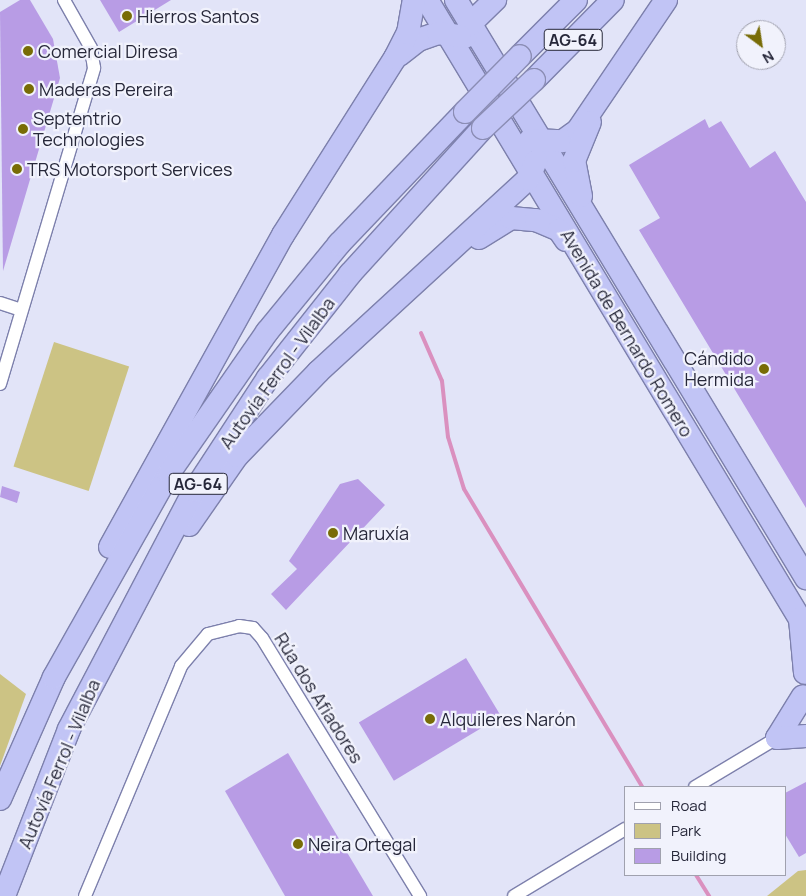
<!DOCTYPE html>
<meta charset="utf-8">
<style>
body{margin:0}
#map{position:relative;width:806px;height:896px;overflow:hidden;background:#e2e4f8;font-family:Manrope,sans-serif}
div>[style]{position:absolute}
.green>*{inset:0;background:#ccc384;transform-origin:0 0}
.stream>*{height:4px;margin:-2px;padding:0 2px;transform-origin:2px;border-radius:2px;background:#da90bf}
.building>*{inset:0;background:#b89ce5;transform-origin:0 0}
.roads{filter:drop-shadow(1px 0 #7d80ac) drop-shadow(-1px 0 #7d80ac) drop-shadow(0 1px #7d80ac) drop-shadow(0 -1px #7d80ac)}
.street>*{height:12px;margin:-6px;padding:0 6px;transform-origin:6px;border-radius:6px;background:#fff}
.highway>*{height:22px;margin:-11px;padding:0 11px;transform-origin:11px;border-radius:11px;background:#c1c4f5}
.bridges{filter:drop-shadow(1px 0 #8b8db4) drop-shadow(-1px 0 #8b8db4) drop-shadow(0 1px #8b8db4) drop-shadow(0 -1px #8b8db4)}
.highway-bridge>*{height:22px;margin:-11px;padding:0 11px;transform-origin:11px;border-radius:11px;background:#c1c4f5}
.dots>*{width:14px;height:14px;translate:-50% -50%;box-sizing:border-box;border:2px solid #f1f2fc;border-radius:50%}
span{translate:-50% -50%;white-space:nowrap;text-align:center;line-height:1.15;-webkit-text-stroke:4.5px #f1f2fc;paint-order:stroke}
.shield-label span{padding:1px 4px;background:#f1f2fc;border:1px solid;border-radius:4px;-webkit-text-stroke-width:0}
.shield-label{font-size:16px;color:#27283a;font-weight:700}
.poi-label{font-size:18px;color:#27283a}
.left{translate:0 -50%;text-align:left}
.right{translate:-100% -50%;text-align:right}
.street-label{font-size:18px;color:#27283a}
.legend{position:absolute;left:624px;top:786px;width:162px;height:90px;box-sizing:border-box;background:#f1f2fc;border:1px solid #a0a1ae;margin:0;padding:6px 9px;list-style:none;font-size:15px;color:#27283a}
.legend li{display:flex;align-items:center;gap:10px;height:25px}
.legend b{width:25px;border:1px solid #a0a1ae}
.north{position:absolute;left:736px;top:20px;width:50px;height:50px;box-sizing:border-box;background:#f1f2fc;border:1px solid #a0a1ae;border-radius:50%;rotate:149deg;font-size:14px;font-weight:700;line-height:20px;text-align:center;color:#27283a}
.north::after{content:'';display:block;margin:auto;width:18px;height:22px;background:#786c07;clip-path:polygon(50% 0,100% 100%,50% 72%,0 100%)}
</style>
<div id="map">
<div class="green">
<i style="left:54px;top:342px;width:79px;height:131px;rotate:18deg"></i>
<i style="clip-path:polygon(0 674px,26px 694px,0 766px)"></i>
<i style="clip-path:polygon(806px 870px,806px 896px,767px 896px,798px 871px)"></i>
</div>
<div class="stream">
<i style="left:421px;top:333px;width:52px;rotate:66.4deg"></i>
<i style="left:442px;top:381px;width:56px;rotate:83.9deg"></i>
<i style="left:448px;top:437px;width:54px;rotate:72.9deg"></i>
<i style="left:464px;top:489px;width:347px;rotate:59.1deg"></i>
<i style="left:696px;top:875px;width:25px;rotate:58deg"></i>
</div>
<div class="building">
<i style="clip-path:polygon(20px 0,30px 0,53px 39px,60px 78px,3px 271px,0 12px)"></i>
<i style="clip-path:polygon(100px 0,171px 0,119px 32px)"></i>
<i style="clip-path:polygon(705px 119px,709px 128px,721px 121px,750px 168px,775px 151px,806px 202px,806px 508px,639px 230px,660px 218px,629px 165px)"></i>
<i style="clip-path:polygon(358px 479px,385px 505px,286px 610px,271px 594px,297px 569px,289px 561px,340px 484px)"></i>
<i style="clip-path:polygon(2px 486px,20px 492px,17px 503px,0 497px)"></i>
<i style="left:466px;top:658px;width:68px;height:125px;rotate:59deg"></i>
<i style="clip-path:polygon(288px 753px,373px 896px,285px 896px,225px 791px)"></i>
<i style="clip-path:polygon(806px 782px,806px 853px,799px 857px,785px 834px,785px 793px)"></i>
</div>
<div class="roads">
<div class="street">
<i style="left:0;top:303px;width:20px;rotate:18deg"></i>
<i style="left:0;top:384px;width:330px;rotate:-73.4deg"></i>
<i style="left:94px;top:68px;width:20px;rotate:-99deg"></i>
<i style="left:91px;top:48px;width:55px;rotate:-119.4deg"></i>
<i style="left:695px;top:787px;width:96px;rotate:-30.9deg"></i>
<i style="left:85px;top:896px;width:249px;rotate:-67.3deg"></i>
<i style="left:181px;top:666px;width:42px;rotate:-49.8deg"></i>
<i style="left:208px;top:634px;width:32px;rotate:-14deg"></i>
<i style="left:239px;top:626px;width:14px;rotate:8deg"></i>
<i style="left:253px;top:628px;width:13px;rotate:48deg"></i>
<i style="left:262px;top:638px;width:303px;rotate:58.5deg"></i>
<i style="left:514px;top:896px;width:130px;rotate:-31.1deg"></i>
</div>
<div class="highway">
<i style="left:427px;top:0;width:723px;rotate:58.93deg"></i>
<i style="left:800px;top:619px;width:54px;rotate:84.7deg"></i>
<i style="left:456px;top:0;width:676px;rotate:58.8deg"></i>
<i style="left:465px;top:37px;width:14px;rotate:-69deg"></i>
<i style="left:470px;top:24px;width:35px;rotate:-44deg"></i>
<i style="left:399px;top:55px;width:24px;rotate:-38deg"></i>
<i style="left:418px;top:40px;width:21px;rotate:-19deg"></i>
<i style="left:438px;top:33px;width:22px;rotate:8deg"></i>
<i style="left:520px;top:56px;width:79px;rotate:-45deg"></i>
<i style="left:534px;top:80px;width:112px;rotate:-45.4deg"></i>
<i style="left:530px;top:140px;width:33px;rotate:2deg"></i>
<i style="left:563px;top:141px;width:19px;rotate:-36deg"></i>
<i style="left:578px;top:130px;width:157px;rotate:-55.9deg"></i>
<i style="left:581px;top:196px;width:36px;rotate:-101deg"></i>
<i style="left:574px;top:161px;width:42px;rotate:-67.7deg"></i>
<i style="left:479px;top:238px;width:38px;rotate:-32deg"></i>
<i style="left:511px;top:218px;width:25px;rotate:5deg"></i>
<i style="left:536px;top:220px;width:25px;rotate:23deg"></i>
<i style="left:559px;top:230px;width:12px;rotate:55deg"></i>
<i style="left:189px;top:525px;width:84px;rotate:-55.2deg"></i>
<i style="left:237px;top:456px;width:117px;rotate:-46deg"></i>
<i style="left:318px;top:372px;width:285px;rotate:-42.6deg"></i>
<i style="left:528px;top:179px;width:20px;rotate:-66deg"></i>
<i style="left:110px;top:547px;width:357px;rotate:-61deg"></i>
<i style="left:283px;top:235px;width:209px;rotate:-57.7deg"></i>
<i style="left:395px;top:58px;width:28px;rotate:-63deg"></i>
<i style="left:408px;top:33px;width:34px;rotate:-80deg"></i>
<i style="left:777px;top:738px;width:49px;rotate:-58.2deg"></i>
<i style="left:777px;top:738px;width:29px;rotate:-4deg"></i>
<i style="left:0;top:799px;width:133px;rotate:-66.1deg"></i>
<i style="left:54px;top:677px;width:234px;rotate:-60.6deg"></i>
<i style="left:169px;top:473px;width:172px;rotate:-55.2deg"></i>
<i style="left:267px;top:332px;width:114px;rotate:-50.7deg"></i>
<i style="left:339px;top:244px;width:182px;rotate:-46.3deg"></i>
<i style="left:4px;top:896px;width:179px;rotate:-68.7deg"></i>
<i style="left:69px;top:729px;width:269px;rotate:-62.3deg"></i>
<i style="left:194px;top:491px;width:135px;rotate:-56.8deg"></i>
<i style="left:268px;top:378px;width:132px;rotate:-51.7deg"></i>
<i style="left:350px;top:274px;width:197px;rotate:-47.7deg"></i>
</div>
</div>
<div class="bridges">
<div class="highway-bridge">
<i style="left:465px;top:112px;width:78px;rotate:-45.5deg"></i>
<i style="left:483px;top:128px;width:70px;rotate:-43.3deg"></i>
</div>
</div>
<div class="dots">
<i style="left:127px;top:16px;background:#786c07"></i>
<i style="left:28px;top:51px;background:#786c07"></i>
<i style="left:29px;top:89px;background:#786c07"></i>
<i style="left:23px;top:129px;background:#786c07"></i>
<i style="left:17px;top:169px;background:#786c07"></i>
<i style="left:764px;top:369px;background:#786c07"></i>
<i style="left:333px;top:533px;background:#786c07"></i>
<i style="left:430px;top:719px;background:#786c07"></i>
<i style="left:298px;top:844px;background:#786c07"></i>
</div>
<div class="shield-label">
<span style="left:573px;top:40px">AG-64</span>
<span style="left:198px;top:484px">AG-64</span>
</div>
<div class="poi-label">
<span class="left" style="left:137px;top:16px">Hierros Santos</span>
<span class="left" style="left:38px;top:51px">Comercial Diresa</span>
<span class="left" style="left:39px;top:89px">Maderas Pereira</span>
<span class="left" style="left:33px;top:129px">Septentrio<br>Technologies</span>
<span class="left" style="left:27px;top:169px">TRS Motorsport Services</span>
<span class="right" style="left:754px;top:369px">Cándido<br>Hermida</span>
<span class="left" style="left:343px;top:533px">Maruxía</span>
<span class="left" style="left:440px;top:719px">Alquileres Narón</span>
<span class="left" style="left:308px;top:844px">Neira Ortegal</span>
</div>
<div class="street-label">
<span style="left:627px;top:333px;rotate:59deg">Avenida de Bernardo Romero</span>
<span style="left:277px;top:373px;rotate:-54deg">Autovía Ferrol - Vilalba</span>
<span style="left:319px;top:698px;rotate:58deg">Rúa dos Afiadores</span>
<span style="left:59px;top:764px;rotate:-67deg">Autovía Ferrol - Vilalba</span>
</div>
<ul class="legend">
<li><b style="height:6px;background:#fff"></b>Road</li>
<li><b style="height:14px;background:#ccc384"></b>Park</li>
<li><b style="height:14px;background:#b89ce5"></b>Building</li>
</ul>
<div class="north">N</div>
</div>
